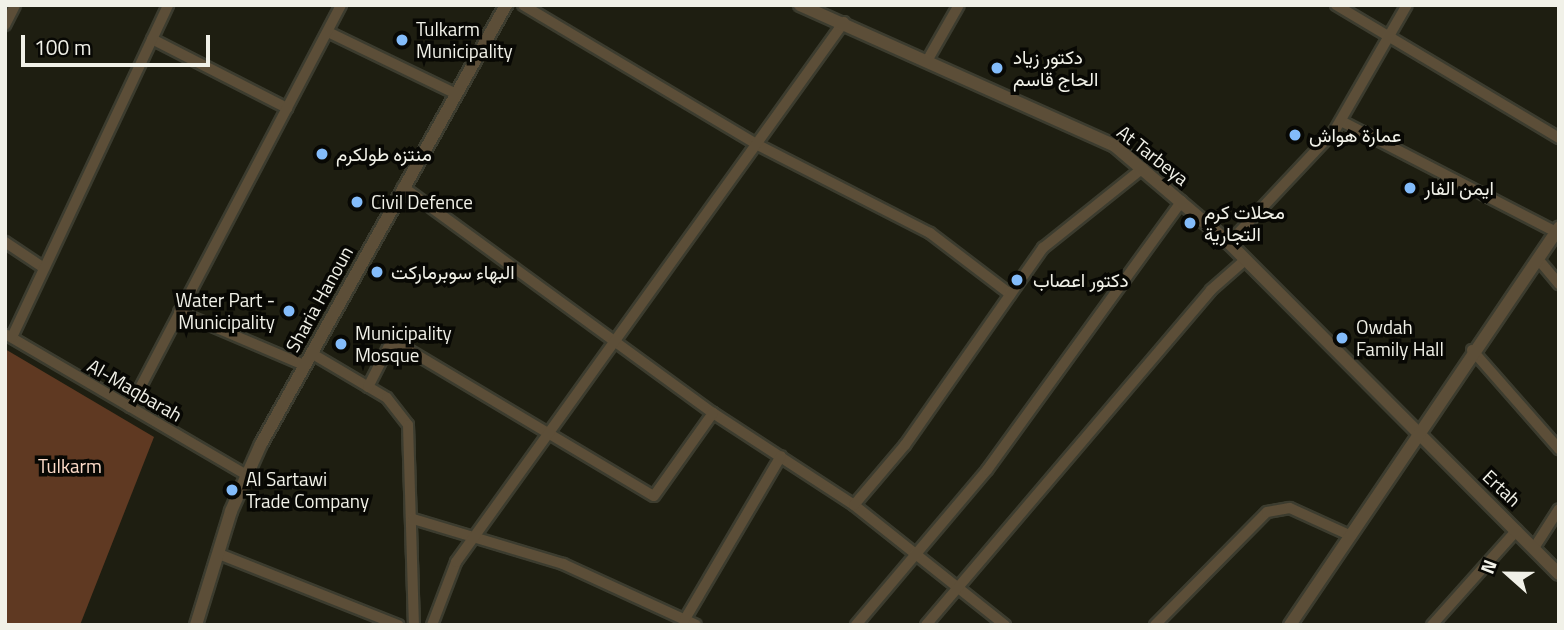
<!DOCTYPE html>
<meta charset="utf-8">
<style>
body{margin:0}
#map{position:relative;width:1564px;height:630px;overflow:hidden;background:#1e1e11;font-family:"Titillium Web",Vazirmatn,sans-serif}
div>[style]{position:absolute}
.green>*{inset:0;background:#5f3922}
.roads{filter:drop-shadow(2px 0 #3c3c2f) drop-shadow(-2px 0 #3c3c2f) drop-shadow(0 2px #3c3c2f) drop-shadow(0 -2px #3c3c2f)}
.minor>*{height:10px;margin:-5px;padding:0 5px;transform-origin:5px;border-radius:5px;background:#5c4e38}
.tertiary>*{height:12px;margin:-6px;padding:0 6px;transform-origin:6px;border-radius:6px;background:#5c4e38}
.dots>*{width:19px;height:19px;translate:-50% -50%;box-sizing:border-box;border:4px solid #080804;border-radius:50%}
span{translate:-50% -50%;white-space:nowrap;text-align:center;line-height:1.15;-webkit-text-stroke:7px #080804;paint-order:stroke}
.poi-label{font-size:19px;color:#f1f1e8}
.left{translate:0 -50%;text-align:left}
.right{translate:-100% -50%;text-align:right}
.street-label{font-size:19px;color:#f1f1e8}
.park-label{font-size:19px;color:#fedcc9}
.frame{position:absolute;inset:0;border:7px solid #f1f1e8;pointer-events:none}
.north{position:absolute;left:1473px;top:539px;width:70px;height:70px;-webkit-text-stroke:5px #080804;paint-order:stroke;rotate:291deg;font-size:19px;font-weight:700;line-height:28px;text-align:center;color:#f1f1e8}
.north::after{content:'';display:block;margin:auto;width:24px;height:32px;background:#f1f1e8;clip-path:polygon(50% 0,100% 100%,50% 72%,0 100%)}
.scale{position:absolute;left:21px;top:35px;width:189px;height:32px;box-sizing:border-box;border:4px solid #f1f1e8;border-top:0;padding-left:9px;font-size:21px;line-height:24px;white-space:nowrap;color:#f1f1e8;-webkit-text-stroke:5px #080804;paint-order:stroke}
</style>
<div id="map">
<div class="green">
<i style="clip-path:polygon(5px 349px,154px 437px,80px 625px,5px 625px)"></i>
</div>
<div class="roads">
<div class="minor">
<i style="left:523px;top:5px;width:271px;rotate:30.8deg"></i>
<i style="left:756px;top:144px;width:195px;rotate:27.1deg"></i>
<i style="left:930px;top:233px;width:101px;rotate:37.3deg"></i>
<i style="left:1336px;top:5px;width:260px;rotate:30.8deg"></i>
<i style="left:5px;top:25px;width:22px;rotate:-63deg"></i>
<i style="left:328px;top:32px;width:142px;rotate:25.8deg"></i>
<i style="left:152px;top:39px;width:152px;rotate:27.1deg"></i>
<i style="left:927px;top:61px;width:64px;rotate:-60.3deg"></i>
<i style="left:1341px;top:121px;width:242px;rotate:27.3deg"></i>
<i style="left:403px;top:187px;width:384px;rotate:36.1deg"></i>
<i style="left:713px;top:413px;width:168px;rotate:33.1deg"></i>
<i style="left:854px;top:505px;width:193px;rotate:38.5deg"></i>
<i style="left:5px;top:242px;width:47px;rotate:33.7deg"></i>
<i style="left:1229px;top:243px;width:155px;rotate:-46.8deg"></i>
<i style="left:1335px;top:130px;width:144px;rotate:-60.1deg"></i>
<i style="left:1538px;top:259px;width:33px;rotate:50deg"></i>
<i style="left:179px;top:312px;width:136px;rotate:23deg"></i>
<i style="left:7px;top:335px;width:278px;rotate:30.3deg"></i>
<i style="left:12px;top:337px;width:367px;rotate:-64.8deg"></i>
<i style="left:1472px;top:350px;width:132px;rotate:48.7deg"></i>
<i style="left:311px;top:353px;width:88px;rotate:30.6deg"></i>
<i style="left:387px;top:398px;width:34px;rotate:52deg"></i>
<i style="left:408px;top:425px;width:200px;rotate:88.3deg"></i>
<i style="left:368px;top:387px;width:44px;rotate:-62.9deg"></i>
<i style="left:388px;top:348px;width:19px;rotate:3deg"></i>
<i style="left:407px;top:349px;width:287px;rotate:30.8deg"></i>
<i style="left:654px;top:496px;width:102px;rotate:-54.6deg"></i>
<i style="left:130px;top:407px;width:454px;rotate:-62.3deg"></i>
<i style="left:854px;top:505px;width:79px;rotate:-49.6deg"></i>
<i style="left:905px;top:445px;width:241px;rotate:-55deg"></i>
<i style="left:1043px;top:248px;width:128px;rotate:-38.7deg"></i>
<i style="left:413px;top:519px;width:157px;rotate:16.7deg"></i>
<i style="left:563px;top:564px;width:146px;rotate:24.6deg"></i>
<i style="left:1534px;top:548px;width:46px;rotate:-57.3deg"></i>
<i style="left:219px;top:554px;width:193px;rotate:21.6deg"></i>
<i style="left:685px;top:619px;width:189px;rotate:-59.5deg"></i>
<i style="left:432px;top:625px;width:67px;rotate:-69.1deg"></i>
<i style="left:456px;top:562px;width:665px;rotate:-54.3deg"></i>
<i style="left:856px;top:625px;width:203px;rotate:-49.8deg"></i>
<i style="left:987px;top:470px;width:332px;rotate:-54.1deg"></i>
<i style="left:926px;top:625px;width:440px;rotate:-49.6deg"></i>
<i style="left:1211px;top:290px;width:45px;rotate:-41.4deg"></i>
<i style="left:1155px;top:625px;width:159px;rotate:-45.3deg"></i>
<i style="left:1267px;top:512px;width:23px;rotate:-10deg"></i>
<i style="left:1290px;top:508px;width:63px;rotate:24.5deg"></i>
<i style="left:1432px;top:625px;width:127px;rotate:-48.2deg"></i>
</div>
<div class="tertiary">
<i style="left:800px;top:5px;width:345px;rotate:24.1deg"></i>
<i style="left:1115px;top:146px;width:150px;rotate:40.4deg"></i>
<i style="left:1229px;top:243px;width:467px;rotate:45.1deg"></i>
<i style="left:196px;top:625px;width:119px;rotate:-72.9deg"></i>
<i style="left:231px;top:511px;width:73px;rotate:-65.9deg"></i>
<i style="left:261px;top:444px;width:503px;rotate:-60.83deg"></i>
<i style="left:1290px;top:625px;width:480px;rotate:-55.9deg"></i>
</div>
</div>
<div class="dots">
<i style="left:402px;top:40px;background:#83bcfb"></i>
<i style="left:997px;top:68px;background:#83bcfb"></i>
<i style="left:1295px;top:135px;background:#83bcfb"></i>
<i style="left:322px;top:154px;background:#83bcfb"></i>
<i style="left:1410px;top:188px;background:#83bcfb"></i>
<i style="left:357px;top:202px;background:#83bcfb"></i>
<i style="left:1190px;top:223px;background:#83bcfb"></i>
<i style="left:377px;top:272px;background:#83bcfb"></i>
<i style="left:1017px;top:280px;background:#83bcfb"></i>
<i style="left:289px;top:311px;background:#83bcfb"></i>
<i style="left:1342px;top:338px;background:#83bcfb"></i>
<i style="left:341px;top:344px;background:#83bcfb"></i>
<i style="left:232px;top:490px;background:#83bcfb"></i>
</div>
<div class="poi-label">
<span class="left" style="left:416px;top:40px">Tulkarm<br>Municipality</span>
<span class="left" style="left:1013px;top:68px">دكتور زياد<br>الحاج قاسم</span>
<span class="left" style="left:1309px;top:135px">عمارة هواش</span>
<span class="left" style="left:336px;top:154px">منتزه طولكرم</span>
<span class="left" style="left:1424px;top:188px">ايمن الفار</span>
<span class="left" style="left:371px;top:202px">Civil Defence</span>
<span class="left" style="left:1204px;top:223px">محلات كرم<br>التجارية</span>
<span class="left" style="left:391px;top:272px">البهاء سوبرماركت</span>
<span class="left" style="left:1033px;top:280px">دكتور اعصاب</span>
<span class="right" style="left:275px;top:311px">Water Part -<br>Municipality</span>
<span class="left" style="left:1356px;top:338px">Owdah<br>Family Hall</span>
<span class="left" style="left:355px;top:344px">Municipality<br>Mosque</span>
<span class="left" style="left:246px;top:490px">Al Sartawi<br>Trade Company</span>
</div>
<div class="street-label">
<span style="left:1153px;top:155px;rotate:38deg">At Tarbeya</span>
<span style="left:319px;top:299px;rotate:-61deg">Sharia Hanoun</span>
<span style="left:135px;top:390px;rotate:30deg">Al-Maqbarah</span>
<span style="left:1502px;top:488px;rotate:43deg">Ertah</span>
</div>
<div class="park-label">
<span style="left:70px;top:466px">Tulkarm</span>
</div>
<div class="frame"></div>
<div class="north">N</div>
<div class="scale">100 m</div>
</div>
